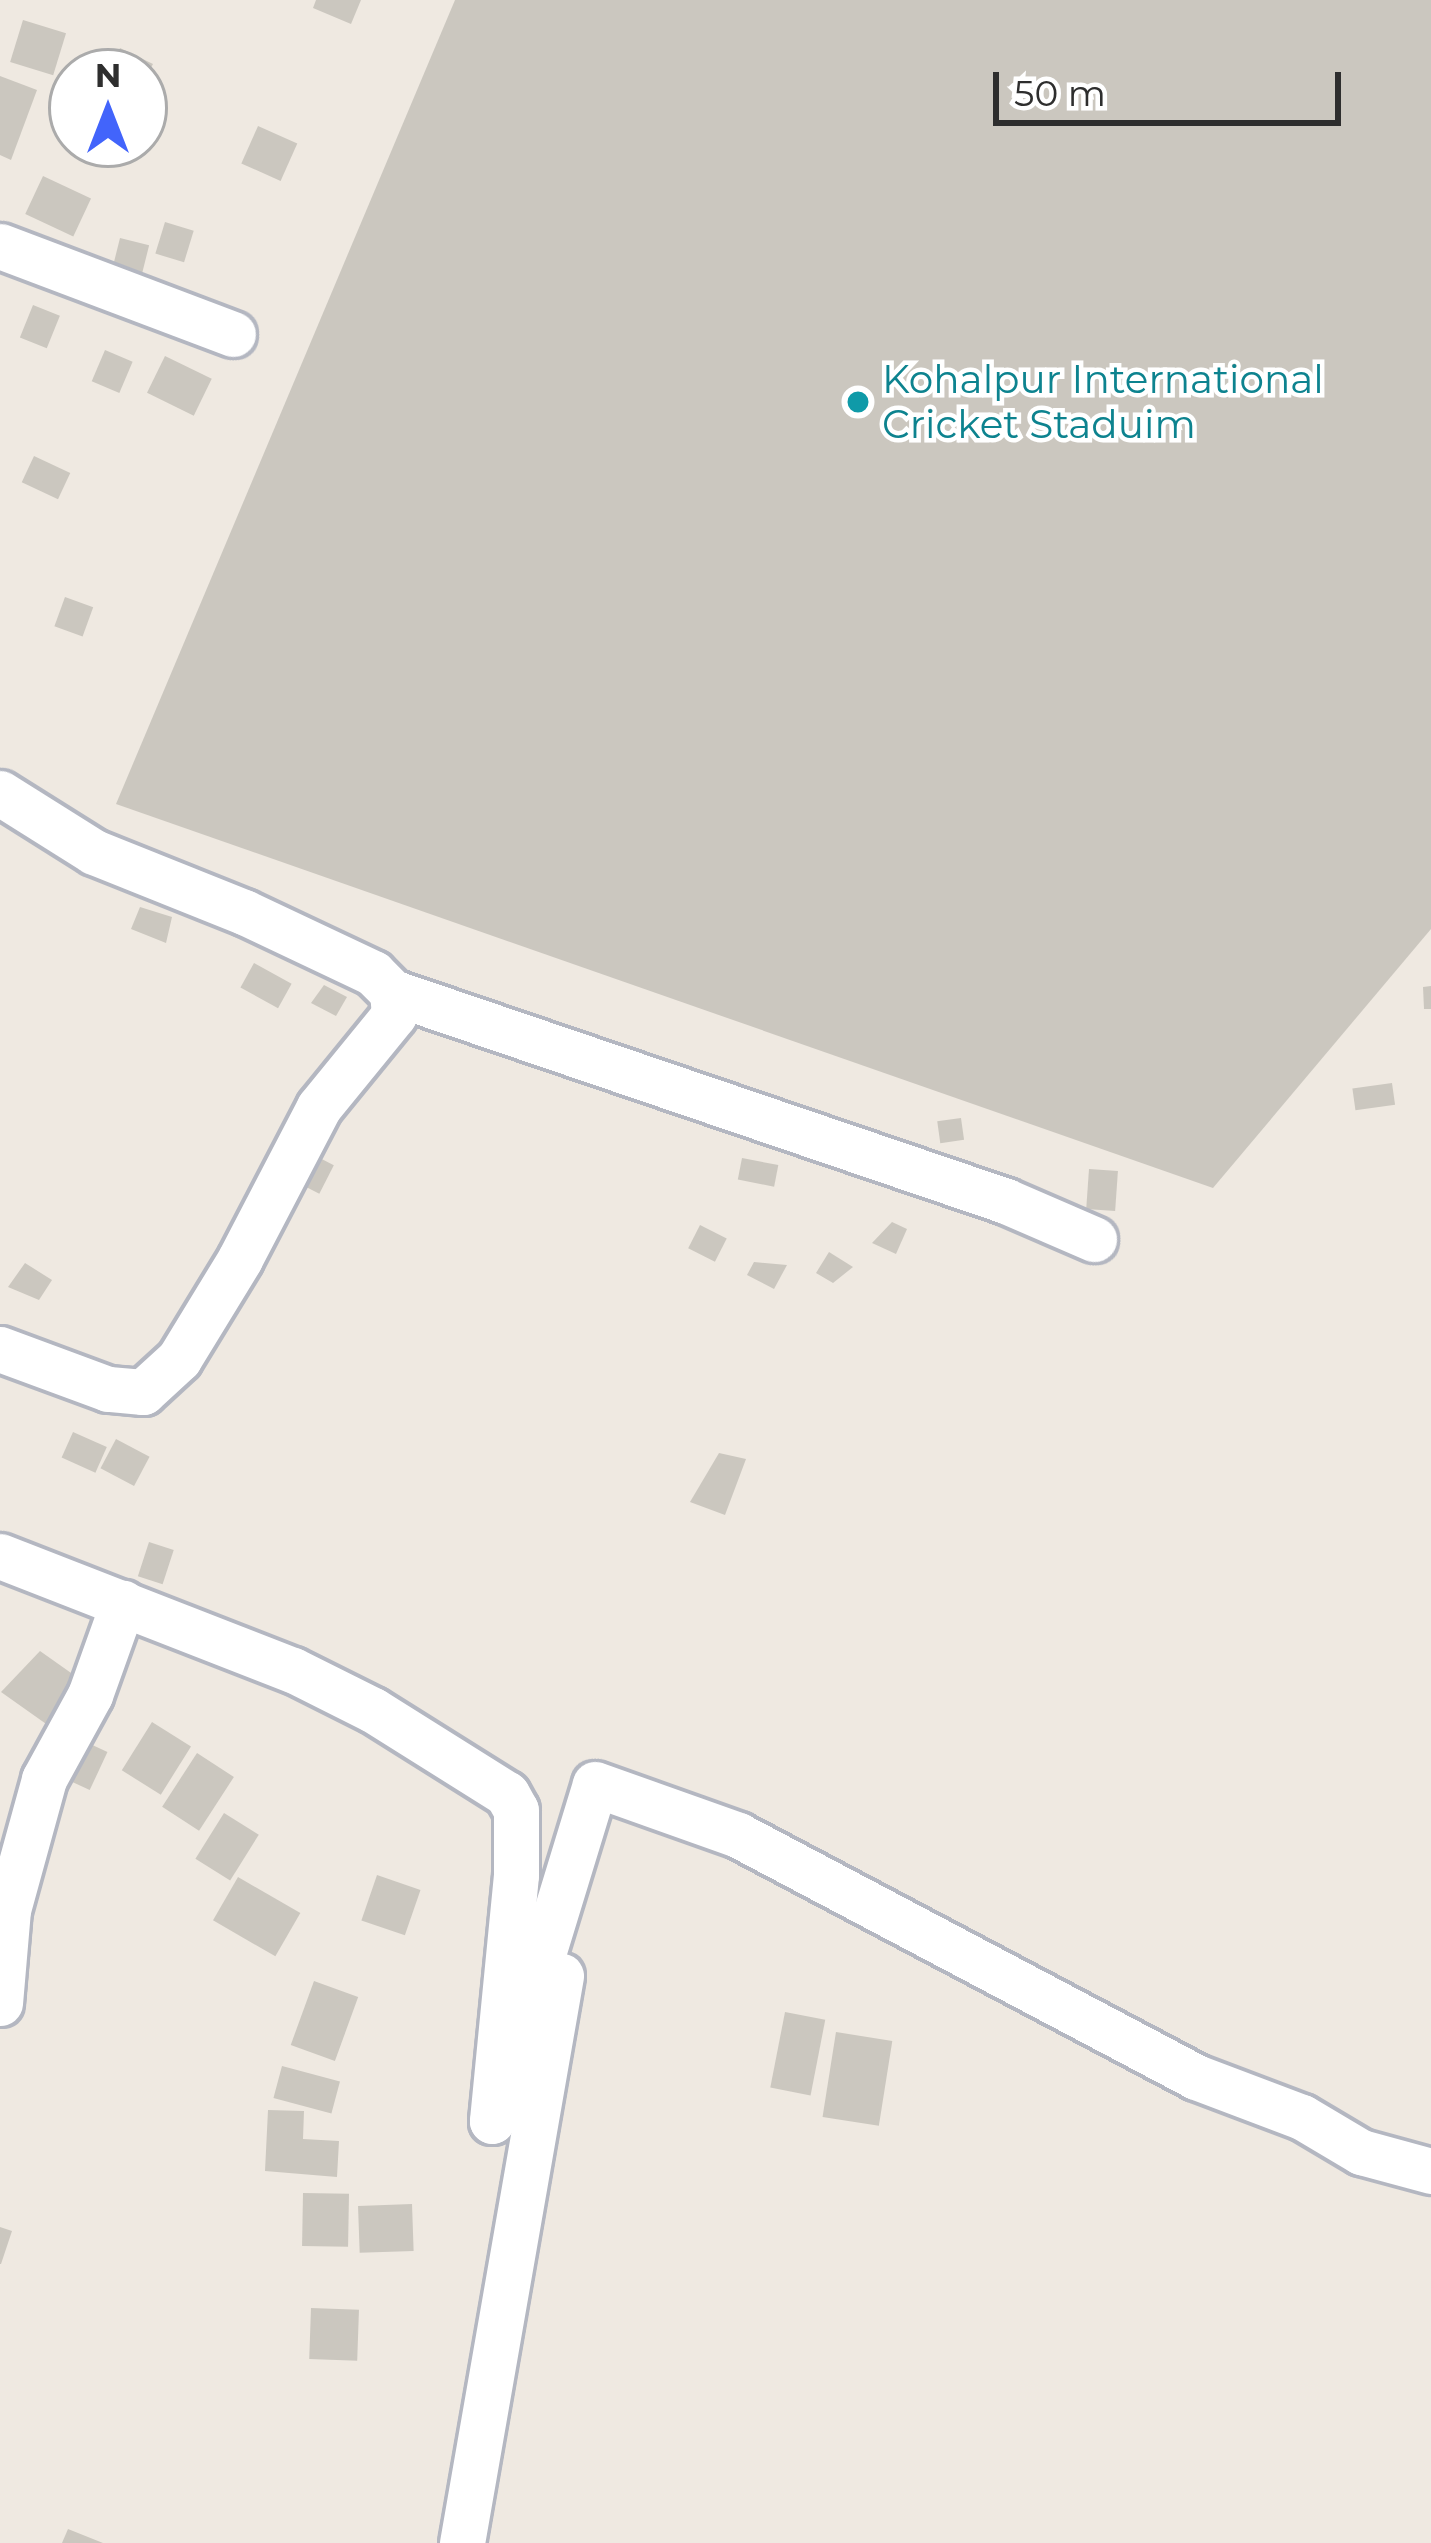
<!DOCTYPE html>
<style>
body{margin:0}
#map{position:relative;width:1431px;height:2543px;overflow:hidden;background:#efe9e1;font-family:Montserrat,sans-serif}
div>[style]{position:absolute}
.building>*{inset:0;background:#cbc7bf;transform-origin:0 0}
.roads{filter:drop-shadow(3px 0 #b4b7c1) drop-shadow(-3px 0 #b4b7c1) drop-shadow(0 3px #b4b7c1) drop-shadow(0 -3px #b4b7c1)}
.street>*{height:45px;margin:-22.5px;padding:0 22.5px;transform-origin:22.5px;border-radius:22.5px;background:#fff}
.dots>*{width:33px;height:33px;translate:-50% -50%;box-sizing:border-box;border:6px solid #fff;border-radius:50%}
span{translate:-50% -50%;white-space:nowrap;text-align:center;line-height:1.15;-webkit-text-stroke:9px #fff;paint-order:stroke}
.culture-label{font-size:39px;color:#0d838f}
.left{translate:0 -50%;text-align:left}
.north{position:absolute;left:48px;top:48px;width:120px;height:120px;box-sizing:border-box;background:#fff;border:3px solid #ababab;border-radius:50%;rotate:0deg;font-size:33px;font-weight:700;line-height:48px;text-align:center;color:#2e2e2e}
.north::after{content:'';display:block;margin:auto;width:42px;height:54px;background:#4264fb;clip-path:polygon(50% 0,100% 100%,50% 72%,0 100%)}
.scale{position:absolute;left:993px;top:72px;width:348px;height:54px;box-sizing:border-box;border:6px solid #2e2e2e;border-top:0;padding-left:15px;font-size:36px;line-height:42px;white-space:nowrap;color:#2e2e2e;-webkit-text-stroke:9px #fff;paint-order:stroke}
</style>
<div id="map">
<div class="building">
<i style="clip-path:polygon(316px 0,361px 0,351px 24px,313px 8px)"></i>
<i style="clip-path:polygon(455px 0,1431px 0,1431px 929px,1213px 1188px,116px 804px)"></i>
<i style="left:23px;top:20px;width:45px;height:44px;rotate:17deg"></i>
<i style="clip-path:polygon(120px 48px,153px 64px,144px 81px,144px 72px,109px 72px)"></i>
<i style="clip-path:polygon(0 76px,37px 90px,11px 160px,0 155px)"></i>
<i style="left:258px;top:126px;width:43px;height:41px;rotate:24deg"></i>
<i style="left:43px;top:176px;width:53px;height:42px;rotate:25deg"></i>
<i style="left:165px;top:222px;width:30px;height:33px;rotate:17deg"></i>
<i style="left:120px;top:238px;width:30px;height:35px;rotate:14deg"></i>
<i style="left:33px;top:305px;width:29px;height:35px;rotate:22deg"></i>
<i style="left:105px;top:350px;width:30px;height:34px;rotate:23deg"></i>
<i style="left:165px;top:356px;width:52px;height:41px;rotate:26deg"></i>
<i style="left:34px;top:456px;width:40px;height:29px;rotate:25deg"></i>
<i style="left:65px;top:597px;width:30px;height:31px;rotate:20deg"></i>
<i style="clip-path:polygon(140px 907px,172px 917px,166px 943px,131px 929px)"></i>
<i style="left:254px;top:963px;width:43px;height:28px;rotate:29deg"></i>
<i style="clip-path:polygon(324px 985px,347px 997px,336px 1016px,311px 1003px)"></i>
<i style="clip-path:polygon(1431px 986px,1431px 1009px,1424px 1009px,1423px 987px)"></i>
<i style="left:1392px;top:1083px;width:22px;height:40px;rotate:82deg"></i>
<i style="left:961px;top:1118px;width:22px;height:24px;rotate:82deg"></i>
<i style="left:308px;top:1152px;width:29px;height:32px;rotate:27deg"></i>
<i style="left:742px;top:1158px;width:37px;height:22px;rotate:11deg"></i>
<i style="left:1089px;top:1169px;width:29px;height:40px;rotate:4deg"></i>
<i style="clip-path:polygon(892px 1222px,907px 1229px,896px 1254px,872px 1243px)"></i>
<i style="left:700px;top:1225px;width:30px;height:26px;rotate:27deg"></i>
<i style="clip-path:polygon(829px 1252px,853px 1267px,833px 1283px,816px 1273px)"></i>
<i style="clip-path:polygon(754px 1262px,787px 1265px,774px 1289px,747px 1275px)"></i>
<i style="clip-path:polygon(25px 1263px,52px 1280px,39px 1300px,8px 1287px)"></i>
<i style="left:73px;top:1432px;width:37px;height:28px;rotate:24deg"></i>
<i style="left:116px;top:1439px;width:38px;height:33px;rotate:28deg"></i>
<i style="clip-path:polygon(719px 1453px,746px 1459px,725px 1515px,690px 1502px)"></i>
<i style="left:149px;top:1542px;width:26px;height:36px;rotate:18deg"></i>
<i style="clip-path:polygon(40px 1651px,81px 1680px,49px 1726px,1px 1692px)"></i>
<i style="left:152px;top:1722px;width:46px;height:57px;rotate:32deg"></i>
<i style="left:73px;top:1736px;width:38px;height:42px;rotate:25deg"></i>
<i style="left:197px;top:1753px;width:44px;height:64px;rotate:33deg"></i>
<i style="left:224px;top:1813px;width:41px;height:54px;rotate:32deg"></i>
<i style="left:377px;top:1875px;width:46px;height:48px;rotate:19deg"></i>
<i style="left:238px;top:1877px;width:72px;height:50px;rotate:30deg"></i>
<i style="left:314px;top:1981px;width:47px;height:68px;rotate:20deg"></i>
<i style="left:785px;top:2012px;width:41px;height:77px;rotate:11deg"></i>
<i style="left:836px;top:2032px;width:57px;height:86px;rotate:9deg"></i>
<i style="left:282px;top:2066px;width:60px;height:33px;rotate:15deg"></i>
<i style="clip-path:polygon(268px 2110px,304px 2111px,303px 2139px,339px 2141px,337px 2177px,265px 2171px)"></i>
<i style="left:303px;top:2193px;width:46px;height:53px;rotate:1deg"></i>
<i style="left:412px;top:2204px;width:47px;height:54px;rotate:88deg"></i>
<i style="clip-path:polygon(0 2227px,12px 2231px,1px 2264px,0 2264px)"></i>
<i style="left:311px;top:2308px;width:48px;height:51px;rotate:2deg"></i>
<i style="clip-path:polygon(68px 2529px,103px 2543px,62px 2543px)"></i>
</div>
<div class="roads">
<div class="street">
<i style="left:0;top:246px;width:249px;rotate:20.7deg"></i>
<i style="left:0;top:793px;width:111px;rotate:32.1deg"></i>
<i style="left:94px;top:852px;width:162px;rotate:21.8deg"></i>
<i style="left:244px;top:912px;width:143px;rotate:25.3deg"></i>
<i style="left:373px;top:973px;width:27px;rotate:45deg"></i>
<i style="left:392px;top:992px;width:23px;rotate:85deg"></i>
<i style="left:394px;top:1015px;width:119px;rotate:129.2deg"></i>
<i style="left:319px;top:1107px;width:171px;rotate:117.5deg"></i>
<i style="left:240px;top:1259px;width:117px;rotate:121.4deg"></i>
<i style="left:179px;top:1359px;width:49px;rotate:137.5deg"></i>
<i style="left:143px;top:1392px;width:35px;rotate:-175deg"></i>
<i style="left:108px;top:1389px;width:115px;rotate:-159.7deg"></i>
<i style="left:392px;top:992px;width:649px;rotate:18.8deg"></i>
<i style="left:1006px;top:1201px;width:96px;rotate:23.4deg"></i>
<i style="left:0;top:1556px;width:314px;rotate:21.3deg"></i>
<i style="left:293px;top:1670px;width:89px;rotate:26.6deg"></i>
<i style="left:373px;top:1710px;width:158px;rotate:32.1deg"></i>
<i style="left:507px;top:1794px;width:18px;rotate:61deg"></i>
<i style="left:516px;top:1810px;width:65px;rotate:90deg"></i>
<i style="left:516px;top:1875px;width:247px;rotate:95.6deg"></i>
<i style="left:492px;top:2121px;width:352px;rotate:-73deg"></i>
<i style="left:595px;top:1784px;width:152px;rotate:19.6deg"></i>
<i style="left:738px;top:1835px;width:518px;rotate:27.85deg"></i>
<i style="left:1196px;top:2077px;width:113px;rotate:20.7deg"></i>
<i style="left:1302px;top:2117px;width:69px;rotate:30.7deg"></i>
<i style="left:1361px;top:2152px;width:73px;rotate:15.2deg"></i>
<i style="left:0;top:2003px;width:93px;rotate:-85.1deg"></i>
<i style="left:8px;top:1910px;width:136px;rotate:-74.6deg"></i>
<i style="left:44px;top:1779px;width:96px;rotate:-61.3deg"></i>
<i style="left:90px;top:1695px;width:98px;rotate:-70.3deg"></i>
<i style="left:462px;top:2543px;width:576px;rotate:-80.1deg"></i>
</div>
</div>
<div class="dots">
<i style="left:858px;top:402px;background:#0f9aa8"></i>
</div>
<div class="culture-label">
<span class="left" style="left:882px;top:402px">Kohalpur International<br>Cricket Staduim</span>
</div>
<div class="north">N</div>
<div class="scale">50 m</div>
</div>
